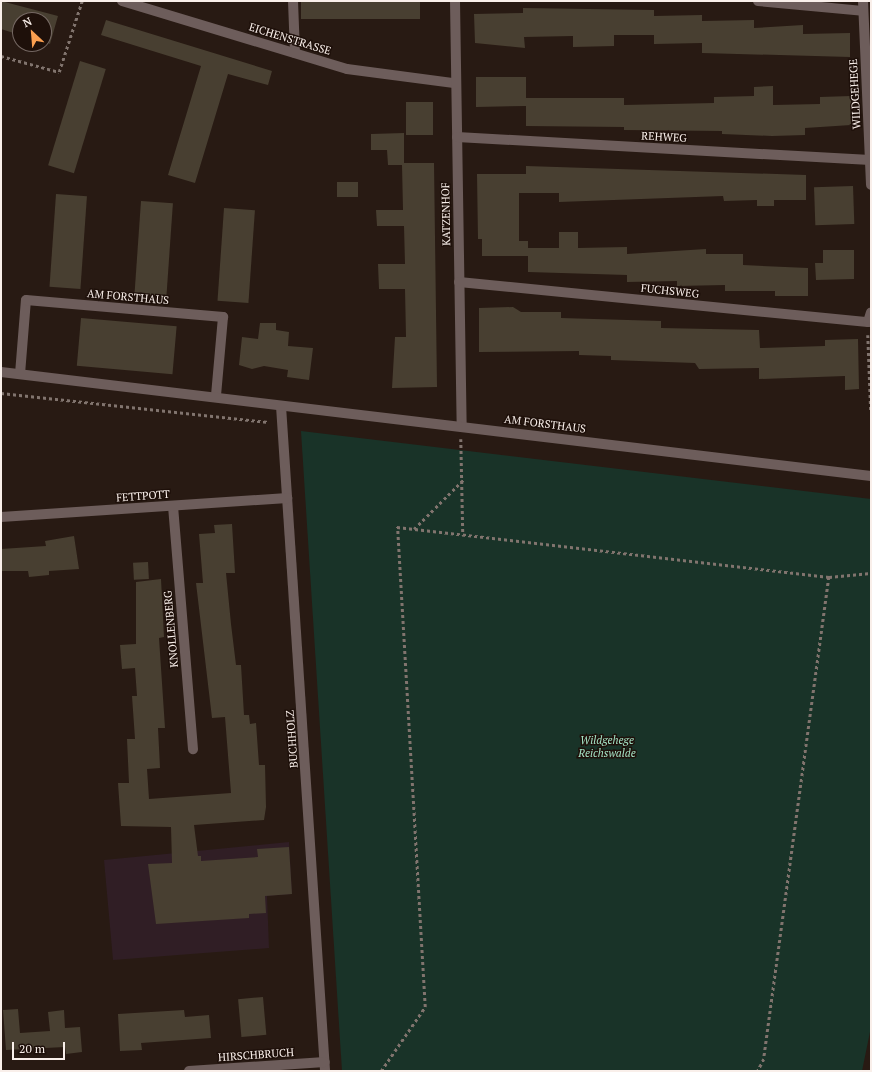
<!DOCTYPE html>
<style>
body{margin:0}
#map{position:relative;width:872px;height:1072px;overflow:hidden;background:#281a13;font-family:"PT Serif",serif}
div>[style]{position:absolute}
.education>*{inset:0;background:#301e25}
.green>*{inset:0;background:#193328}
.building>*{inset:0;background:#483f31;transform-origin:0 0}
.path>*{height:2.5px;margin-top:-1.25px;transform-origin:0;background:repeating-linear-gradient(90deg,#81746e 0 3px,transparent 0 6px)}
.service>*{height:10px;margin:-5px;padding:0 5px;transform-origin:5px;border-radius:5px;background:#6d5d5b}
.minor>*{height:10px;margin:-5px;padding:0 5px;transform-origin:5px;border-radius:5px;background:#6d5d5b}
.tertiary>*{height:10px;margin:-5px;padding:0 5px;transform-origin:5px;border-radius:5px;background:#6d5d5b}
span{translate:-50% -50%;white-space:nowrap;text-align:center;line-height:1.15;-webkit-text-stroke:3px #1e100a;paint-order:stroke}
.street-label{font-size:11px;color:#f9efea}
.park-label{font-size:11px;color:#a4e4c6;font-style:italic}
.frame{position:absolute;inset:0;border:2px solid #f9efea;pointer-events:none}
.north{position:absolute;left:12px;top:12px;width:40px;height:40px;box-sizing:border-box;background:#1e100a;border:1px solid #766964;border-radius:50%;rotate:334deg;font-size:11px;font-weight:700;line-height:16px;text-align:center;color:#f9efea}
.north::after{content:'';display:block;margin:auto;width:14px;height:18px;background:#fa9f50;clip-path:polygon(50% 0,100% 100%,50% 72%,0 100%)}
.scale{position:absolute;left:12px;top:1042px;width:53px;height:18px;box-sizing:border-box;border:2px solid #f9efea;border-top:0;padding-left:5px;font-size:12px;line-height:14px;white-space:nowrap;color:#f9efea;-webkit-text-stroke:3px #1e100a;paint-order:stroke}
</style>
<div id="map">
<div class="education">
<i style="clip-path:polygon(289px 842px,292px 894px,267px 896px,269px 948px,113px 960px,104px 860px)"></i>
</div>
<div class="green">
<i style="clip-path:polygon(301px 431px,871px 499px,871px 1027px,862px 1071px,342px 1071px)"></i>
</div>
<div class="building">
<i style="clip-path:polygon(1px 1px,58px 16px,50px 44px,44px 42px,44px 20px,20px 20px,20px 35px,1px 29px)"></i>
<i style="left:301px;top:1px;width:119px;height:18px"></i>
<i style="clip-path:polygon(523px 8px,654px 10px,654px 16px,702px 15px,702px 21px,754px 20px,754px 28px,803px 25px,803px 34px,850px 33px,850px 57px,702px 53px,702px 43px,654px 44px,654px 35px,614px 35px,614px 46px,573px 47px,573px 36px,524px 37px,525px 48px,475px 43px,474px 14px,523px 13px)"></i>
<i style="clip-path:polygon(106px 20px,272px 71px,268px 85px,228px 74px,195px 183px,168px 175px,201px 66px,101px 35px)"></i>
<i style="left:80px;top:61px;width:27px;height:109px;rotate:17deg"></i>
<i style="clip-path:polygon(476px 77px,526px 77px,526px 98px,624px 98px,624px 105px,714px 103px,714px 97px,754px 96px,754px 87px,773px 86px,773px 105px,820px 104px,820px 97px,851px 96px,851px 125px,805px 128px,805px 135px,772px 136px,722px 134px,722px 131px,624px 130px,624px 127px,526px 126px,526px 106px,476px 107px)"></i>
<i style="left:406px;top:102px;width:27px;height:33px"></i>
<i style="clip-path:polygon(404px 133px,404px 163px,434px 163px,437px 387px,392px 388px,395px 337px,406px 337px,405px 289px,379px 289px,378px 264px,405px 264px,404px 226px,377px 226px,376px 210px,403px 210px,402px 165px,388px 165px,387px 150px,371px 150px,371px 134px)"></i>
<i style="clip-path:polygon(526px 166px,806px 175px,806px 200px,774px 200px,774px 206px,757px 206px,757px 200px,724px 201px,723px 196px,559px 202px,559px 193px,519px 193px,519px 241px,528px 241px,528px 248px,559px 248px,559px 232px,578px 232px,578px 248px,627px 247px,627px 254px,706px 249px,706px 254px,743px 254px,743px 265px,808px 268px,808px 296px,775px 296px,775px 291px,725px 291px,725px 285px,677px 286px,677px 281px,627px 282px,627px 275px,528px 272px,528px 256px,482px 256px,482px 239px,478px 239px,477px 174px,526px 174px)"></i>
<i style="left:358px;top:182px;width:15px;height:21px;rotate:90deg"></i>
<i style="left:853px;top:186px;width:38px;height:39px;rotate:88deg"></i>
<i style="left:56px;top:194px;width:31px;height:93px;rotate:4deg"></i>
<i style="left:141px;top:201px;width:32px;height:93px;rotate:4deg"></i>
<i style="left:224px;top:208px;width:31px;height:93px;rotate:4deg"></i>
<i style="clip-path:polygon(823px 250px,854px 250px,854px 279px,816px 280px,815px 263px,823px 263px)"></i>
<i style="clip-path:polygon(513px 307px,521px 312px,561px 312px,561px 318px,661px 321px,661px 328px,759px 330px,760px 348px,825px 346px,825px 340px,858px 339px,859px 389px,845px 390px,845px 376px,759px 379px,759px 368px,699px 369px,695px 363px,611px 360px,611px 356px,579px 355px,579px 351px,479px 352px,479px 308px)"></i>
<i style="left:81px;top:318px;width:96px;height:48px;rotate:5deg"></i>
<i style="clip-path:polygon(260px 323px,276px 323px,276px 330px,289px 332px,288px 346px,313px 348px,309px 380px,287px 377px,288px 370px,264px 366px,252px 369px,239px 365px,242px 337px,258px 339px)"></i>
<i style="clip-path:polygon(232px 524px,235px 573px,226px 573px,231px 624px,236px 665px,241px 665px,244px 715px,249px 715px,250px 724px,256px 723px,259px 765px,265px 765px,266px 807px,264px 820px,194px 825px,198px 856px,201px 856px,201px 861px,258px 857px,257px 849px,289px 847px,292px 894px,265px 896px,266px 913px,249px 914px,249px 918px,156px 924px,148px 864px,172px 863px,171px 827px,121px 826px,118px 783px,129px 783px,127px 739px,135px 739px,132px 696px,137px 696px,135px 668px,122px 669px,120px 645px,136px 644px,136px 582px,161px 579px,164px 637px,159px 638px,165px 728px,158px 728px,160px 768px,147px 769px,149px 799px,231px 793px,225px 717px,212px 718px,196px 583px,203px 583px,199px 534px,215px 533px,214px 525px)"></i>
<i style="clip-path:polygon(74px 536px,79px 569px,49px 571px,49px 575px,29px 577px,28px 571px,1px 571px,1px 549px,46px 546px,45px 541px)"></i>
<i style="left:148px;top:562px;width:17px;height:15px;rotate:87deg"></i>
<i style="left:263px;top:997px;width:38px;height:25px;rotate:85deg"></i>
<i style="clip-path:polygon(18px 1009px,20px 1033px,50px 1031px,48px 1012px,64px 1010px,65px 1028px,80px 1027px,82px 1052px,66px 1054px,65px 1047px,6px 1050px,3px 1010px)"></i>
<i style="clip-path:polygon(184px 1010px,185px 1017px,209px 1015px,211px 1038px,141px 1043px,142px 1050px,120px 1051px,118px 1014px)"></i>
</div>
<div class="path">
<i style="left:1px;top:56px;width:60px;rotate:15.4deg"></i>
<i style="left:59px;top:72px;width:75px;rotate:-72.1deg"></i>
<i style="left:868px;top:335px;width:77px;rotate:87.8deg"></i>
<i style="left:1px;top:393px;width:269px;rotate:6.2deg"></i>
<i style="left:461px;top:439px;width:96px;rotate:88.8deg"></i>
<i style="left:414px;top:529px;width:71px;rotate:-45deg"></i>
<i style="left:829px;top:577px;width:42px;rotate:-5.4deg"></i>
<i style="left:381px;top:1071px;width:78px;rotate:-55.5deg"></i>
<i style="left:425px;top:1007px;width:481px;rotate:-93.3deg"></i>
<i style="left:397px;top:527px;width:435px;rotate:6.6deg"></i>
<i style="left:829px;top:577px;width:486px;rotate:97.7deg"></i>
<i style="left:764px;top:1059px;width:13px;rotate:117deg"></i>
</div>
<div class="service">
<i style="left:293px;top:1px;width:52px;rotate:87.8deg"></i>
<i style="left:20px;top:374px;width:74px;rotate:-85.4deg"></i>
<i style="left:26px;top:300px;width:198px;rotate:4.9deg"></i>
<i style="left:223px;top:317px;width:79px;rotate:95.1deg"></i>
</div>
<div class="minor">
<i style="left:122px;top:1px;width:235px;rotate:16.8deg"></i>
<i style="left:347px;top:69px;width:108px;rotate:7.5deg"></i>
<i style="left:455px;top:1px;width:425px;rotate:89.1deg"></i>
<i style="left:758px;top:1px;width:105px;rotate:5.4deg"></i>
<i style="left:863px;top:1px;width:184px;rotate:87.5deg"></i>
<i style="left:457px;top:137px;width:414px;rotate:3.2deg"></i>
<i style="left:459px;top:282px;width:411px;rotate:5.6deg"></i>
<i style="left:868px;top:322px;width:10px;rotate:-73deg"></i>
<i style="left:281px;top:406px;width:666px;rotate:86.21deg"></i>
<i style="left:173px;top:506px;width:244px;rotate:85.3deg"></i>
<i style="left:1px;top:517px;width:287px;rotate:-3.8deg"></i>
<i style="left:189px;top:1071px;width:136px;rotate:-3.8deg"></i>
</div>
<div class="tertiary">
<i style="left:1px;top:372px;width:876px;rotate:6.82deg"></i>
</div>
<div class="street-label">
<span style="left:290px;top:39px;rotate:17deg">EICHENSTRASSE</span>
<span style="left:855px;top:94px;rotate:-93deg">WILDGEHEGE</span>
<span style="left:664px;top:137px;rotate:3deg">REHWEG</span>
<span style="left:446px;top:214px;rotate:-91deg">KATZENHOF</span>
<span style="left:670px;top:291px;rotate:6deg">FUCHSWEG</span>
<span style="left:128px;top:297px;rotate:5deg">AM FORSTHAUS</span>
<span style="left:545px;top:424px;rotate:7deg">AM FORSTHAUS</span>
<span style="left:143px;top:496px;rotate:-4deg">FETTPOTT</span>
<span style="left:171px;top:629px;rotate:-95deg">KNOLLENBERG</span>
<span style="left:292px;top:739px;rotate:-94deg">BUCHHOLZ</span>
<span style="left:256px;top:1055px;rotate:-4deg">HIRSCHBRUCH</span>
</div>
<div class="park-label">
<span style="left:607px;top:747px">Wildgehege<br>Reichswalde</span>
</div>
<div class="frame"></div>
<div class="north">N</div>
<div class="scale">20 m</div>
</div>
